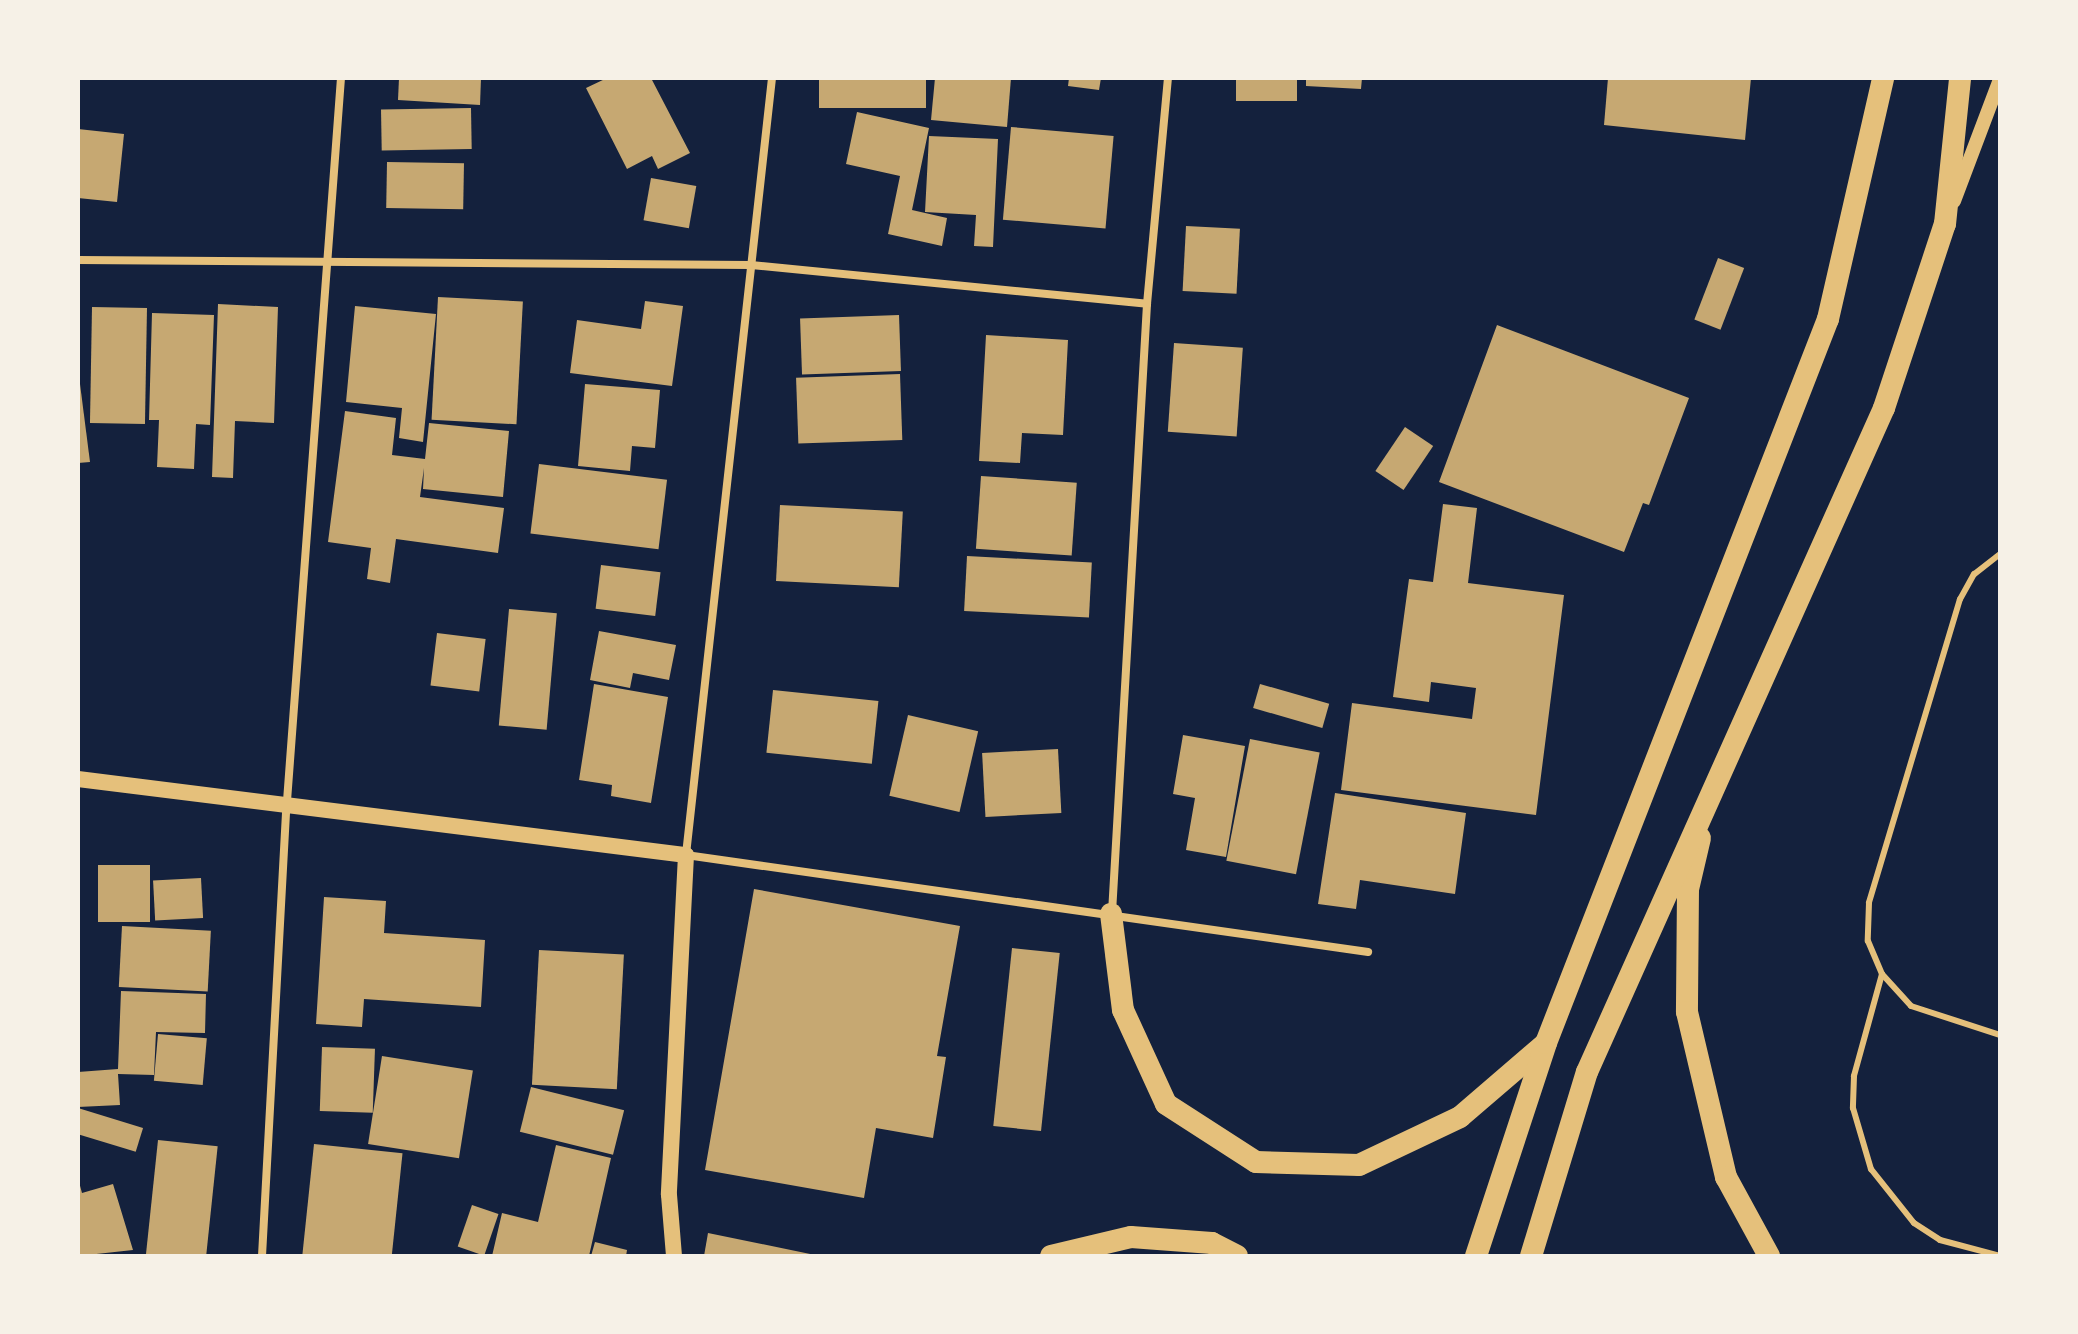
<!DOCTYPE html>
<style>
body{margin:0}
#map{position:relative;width:2078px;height:1334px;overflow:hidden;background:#14213d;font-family:"Asap Condensed",sans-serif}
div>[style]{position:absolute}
.building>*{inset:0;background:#c6a872;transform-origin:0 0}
.service>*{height:6px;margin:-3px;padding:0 3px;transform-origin:3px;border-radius:3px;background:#e5c07b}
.minor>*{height:8px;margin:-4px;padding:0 4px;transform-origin:4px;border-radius:4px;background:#e5c07b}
.tertiary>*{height:14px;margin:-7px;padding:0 7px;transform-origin:7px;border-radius:7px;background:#e5c07b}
.secondary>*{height:16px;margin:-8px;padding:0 8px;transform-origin:8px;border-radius:8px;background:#e5c07b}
.trunk>*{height:22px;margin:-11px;padding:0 11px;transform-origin:11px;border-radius:11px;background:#e5c07b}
span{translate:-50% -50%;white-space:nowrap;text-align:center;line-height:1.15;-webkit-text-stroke:8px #f6f1e7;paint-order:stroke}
.frame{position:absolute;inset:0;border:80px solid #f6f1e7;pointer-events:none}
</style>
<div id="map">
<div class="building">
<i style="clip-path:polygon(399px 78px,481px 78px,480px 105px,398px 100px)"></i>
<i style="clip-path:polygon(607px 78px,651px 78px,690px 153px,658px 169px,652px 156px,627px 169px,586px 88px)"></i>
<i style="left:819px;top:78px;width:107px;height:30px"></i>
<i style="clip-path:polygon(935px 78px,1011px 78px,1007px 127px,931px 120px)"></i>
<i style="clip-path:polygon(1069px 78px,1101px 78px,1099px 90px,1068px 86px)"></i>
<i style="left:1236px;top:78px;width:61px;height:23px"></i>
<i style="clip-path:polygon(1306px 78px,1362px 78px,1361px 89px,1306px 86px)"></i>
<i style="clip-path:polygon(1608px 78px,1751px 78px,1745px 140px,1604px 125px)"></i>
<i style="left:471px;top:108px;width:41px;height:90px;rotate:89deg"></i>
<i style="clip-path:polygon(857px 112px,929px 128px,912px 210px,947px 218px,942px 246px,888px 234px,900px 176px,846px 164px)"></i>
<i style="left:1011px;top:127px;width:103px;height:93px;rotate:5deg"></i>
<i style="clip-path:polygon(78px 129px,124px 134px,117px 202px,78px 198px)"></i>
<i style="clip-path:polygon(929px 136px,998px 139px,993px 247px,974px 246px,976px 215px,925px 212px)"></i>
<i style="left:387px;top:162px;width:77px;height:46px;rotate:1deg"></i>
<i style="left:651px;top:178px;width:46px;height:43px;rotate:10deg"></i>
<i style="left:1186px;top:226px;width:54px;height:65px;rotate:3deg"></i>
<i style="left:1718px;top:258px;width:28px;height:66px;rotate:21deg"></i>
<i style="left:438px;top:297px;width:85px;height:123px;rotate:3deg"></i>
<i style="clip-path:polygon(645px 301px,683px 306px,672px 386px,570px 373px,577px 320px,641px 329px)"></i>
<i style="clip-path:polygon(218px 304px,278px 307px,274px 423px,235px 421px,233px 478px,212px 477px)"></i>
<i style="clip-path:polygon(355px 306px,436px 314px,423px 442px,399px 438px,402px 408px,346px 402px)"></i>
<i style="left:92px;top:307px;width:55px;height:116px;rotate:1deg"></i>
<i style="clip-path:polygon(152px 313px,214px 315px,210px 425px,196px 424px,194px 469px,157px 467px,159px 420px,149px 420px)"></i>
<i style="left:899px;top:315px;width:56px;height:99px;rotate:88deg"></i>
<i style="clip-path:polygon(1497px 325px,1689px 398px,1649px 505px,1643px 503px,1624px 552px,1439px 482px)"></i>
<i style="clip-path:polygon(986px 335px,1068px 340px,1063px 435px,1022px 433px,1020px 463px,979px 461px)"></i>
<i style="left:1174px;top:343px;width:69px;height:89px;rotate:4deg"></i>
<i style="left:900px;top:374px;width:66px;height:104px;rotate:88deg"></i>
<i style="clip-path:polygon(80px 384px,90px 462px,78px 463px,78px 385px)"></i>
<i style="clip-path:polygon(585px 384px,660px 390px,655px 448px,632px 446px,630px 471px,578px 466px)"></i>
<i style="clip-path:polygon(345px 411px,396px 418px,392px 455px,425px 459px,429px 423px,509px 431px,503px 497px,423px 489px,424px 468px,420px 497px,504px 508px,498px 553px,396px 539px,390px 583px,367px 579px,371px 548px,328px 542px)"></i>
<i style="left:1405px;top:427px;width:34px;height:53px;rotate:34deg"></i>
<i style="left:539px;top:464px;width:129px;height:70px;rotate:7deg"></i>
<i style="left:981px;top:476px;width:96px;height:73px;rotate:4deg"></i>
<i style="clip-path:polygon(1443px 504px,1477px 508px,1468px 583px,1564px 595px,1536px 815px,1341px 790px,1352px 703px,1472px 719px,1476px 688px,1431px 682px,1429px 702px,1393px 697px,1409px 579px,1433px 582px)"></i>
<i style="left:780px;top:505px;width:123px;height:76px;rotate:3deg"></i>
<i style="left:967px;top:556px;width:125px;height:55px;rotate:3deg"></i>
<i style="left:601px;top:565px;width:60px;height:44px;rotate:7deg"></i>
<i style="left:509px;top:609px;width:48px;height:117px;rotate:5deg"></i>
<i style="clip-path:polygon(599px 631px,676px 645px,669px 680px,633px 673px,630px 688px,590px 680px)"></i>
<i style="left:437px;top:633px;width:49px;height:53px;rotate:7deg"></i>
<i style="clip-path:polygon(594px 684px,668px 697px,651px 803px,611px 796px,612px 785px,579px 780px)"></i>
<i style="left:1260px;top:684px;width:72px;height:25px;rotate:16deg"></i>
<i style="left:773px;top:690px;width:106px;height:63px;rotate:6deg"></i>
<i style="left:908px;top:715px;width:72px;height:83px;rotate:13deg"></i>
<i style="clip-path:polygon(1183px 735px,1245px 746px,1226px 857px,1186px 850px,1195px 798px,1173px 794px)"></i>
<i style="left:1250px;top:739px;width:71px;height:124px;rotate:11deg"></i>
<i style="left:1058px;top:749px;width:64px;height:76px;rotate:87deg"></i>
<i style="clip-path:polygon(1335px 793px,1466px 813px,1455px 894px,1360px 880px,1356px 909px,1318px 904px)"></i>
<i style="left:98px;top:865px;width:52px;height:57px"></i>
<i style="left:201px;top:878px;width:40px;height:48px;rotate:87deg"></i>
<i style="clip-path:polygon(754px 889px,960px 926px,937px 1056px,946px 1057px,933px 1138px,876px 1128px,864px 1198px,705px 1170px)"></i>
<i style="clip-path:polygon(324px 897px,386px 901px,384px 933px,485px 940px,481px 1007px,364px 999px,362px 1027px,316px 1024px)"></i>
<i style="left:122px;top:926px;width:89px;height:61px;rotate:3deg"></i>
<i style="left:1012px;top:948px;width:48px;height:179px;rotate:6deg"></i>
<i style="left:539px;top:950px;width:85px;height:135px;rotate:3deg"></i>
<i style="clip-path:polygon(121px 991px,206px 994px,205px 1033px,156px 1032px,154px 1075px,118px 1074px,120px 1105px,78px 1107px,78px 1072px,118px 1069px)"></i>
<i style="left:158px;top:1034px;width:49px;height:47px;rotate:5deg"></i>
<i style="left:322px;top:1047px;width:53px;height:64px;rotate:2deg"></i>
<i style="left:382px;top:1056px;width:92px;height:89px;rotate:9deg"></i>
<i style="left:531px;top:1087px;width:96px;height:46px;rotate:14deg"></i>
<i style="left:78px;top:1108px;width:68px;height:25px;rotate:17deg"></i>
<i style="left:158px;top:1140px;width:60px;height:115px;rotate:6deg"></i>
<i style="left:314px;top:1144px;width:89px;height:113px;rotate:6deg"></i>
<i style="clip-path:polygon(556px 1145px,611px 1158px,589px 1256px,492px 1256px,502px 1213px,538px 1222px)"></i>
<i style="clip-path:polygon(79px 1182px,82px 1193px,113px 1184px,133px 1250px,78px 1256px)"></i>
<i style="left:472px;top:1205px;width:28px;height:44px;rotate:19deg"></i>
<i style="clip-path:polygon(708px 1233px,815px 1255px,815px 1256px,704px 1256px)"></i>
<i style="clip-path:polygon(595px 1242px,627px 1250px,626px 1256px,591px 1256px)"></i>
</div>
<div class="service">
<i style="left:2000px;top:554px;width:33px;rotate:142deg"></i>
<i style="left:1974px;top:574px;width:29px;rotate:119deg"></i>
<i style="left:1960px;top:599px;width:317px;rotate:106.7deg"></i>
<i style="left:1869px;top:903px;width:38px;rotate:92deg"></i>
<i style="left:1868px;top:941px;width:36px;rotate:67deg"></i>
<i style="left:1882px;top:974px;width:43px;rotate:47.8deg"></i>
<i style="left:1911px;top:1006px;width:94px;rotate:18deg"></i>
<i style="left:1882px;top:974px;width:106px;rotate:105.4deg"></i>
<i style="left:1854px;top:1076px;width:32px;rotate:92deg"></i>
<i style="left:1853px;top:1108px;width:64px;rotate:73.6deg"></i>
<i style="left:1871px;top:1169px;width:69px;rotate:51.5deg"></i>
<i style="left:1914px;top:1223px;width:31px;rotate:33deg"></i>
<i style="left:1940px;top:1240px;width:62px;rotate:14.9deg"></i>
</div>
<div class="minor">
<i style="left:772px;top:78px;width:782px;rotate:96.32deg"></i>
<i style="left:686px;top:855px;width:689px;rotate:8.09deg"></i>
<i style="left:78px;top:260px;width:673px;rotate:0.43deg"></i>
<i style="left:751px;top:265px;width:398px;rotate:5.6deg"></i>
<i style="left:1112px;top:913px;width:610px;rotate:-86.71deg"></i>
<i style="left:1147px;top:304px;width:227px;rotate:-84.7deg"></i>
<i style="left:262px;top:1256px;width:456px;rotate:-86.9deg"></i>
<i style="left:287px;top:801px;width:725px;rotate:-85.73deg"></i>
</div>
<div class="tertiary">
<i style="left:1954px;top:201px;width:130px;rotate:-69.3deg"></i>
</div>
<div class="secondary">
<i style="left:78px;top:779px;width:613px;rotate:7.13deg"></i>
<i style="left:686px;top:855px;width:340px;rotate:92.9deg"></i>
<i style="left:669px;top:1195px;width:61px;rotate:85.3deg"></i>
</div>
<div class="trunk">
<i style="left:1700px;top:838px;width:52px;rotate:103.2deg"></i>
<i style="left:1688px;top:889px;width:123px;rotate:90.5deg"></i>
<i style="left:1687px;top:1012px;width:170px;rotate:76.7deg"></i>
<i style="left:1726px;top:1177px;width:90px;rotate:61.4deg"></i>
<i style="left:1111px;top:914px;width:97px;rotate:82.9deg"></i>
<i style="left:1123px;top:1010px;width:103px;rotate:65.4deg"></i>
<i style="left:1166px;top:1104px;width:107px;rotate:32.8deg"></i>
<i style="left:1256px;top:1162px;width:103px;rotate:1.7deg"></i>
<i style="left:1359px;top:1165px;width:112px;rotate:-25.4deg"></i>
<i style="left:1460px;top:1117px;width:112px;rotate:-40.7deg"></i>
<i style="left:1051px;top:1256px;width:82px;rotate:-13.4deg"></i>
<i style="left:1131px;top:1237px;width:81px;rotate:4.2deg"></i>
<i style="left:1212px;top:1243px;width:28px;rotate:27deg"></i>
<i style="left:1476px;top:1256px;width:224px;rotate:-71.8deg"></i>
<i style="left:1546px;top:1043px;width:777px;rotate:-68.72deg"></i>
<i style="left:1828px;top:319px;width:247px;rotate:-77.1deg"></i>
<i style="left:1531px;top:1256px;width:192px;rotate:-73.1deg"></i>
<i style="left:1587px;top:1072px;width:727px;rotate:-65.9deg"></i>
<i style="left:1884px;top:408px;width:194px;rotate:-71.7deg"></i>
<i style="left:1945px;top:224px;width:147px;rotate:-84.1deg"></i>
</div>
<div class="frame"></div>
</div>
